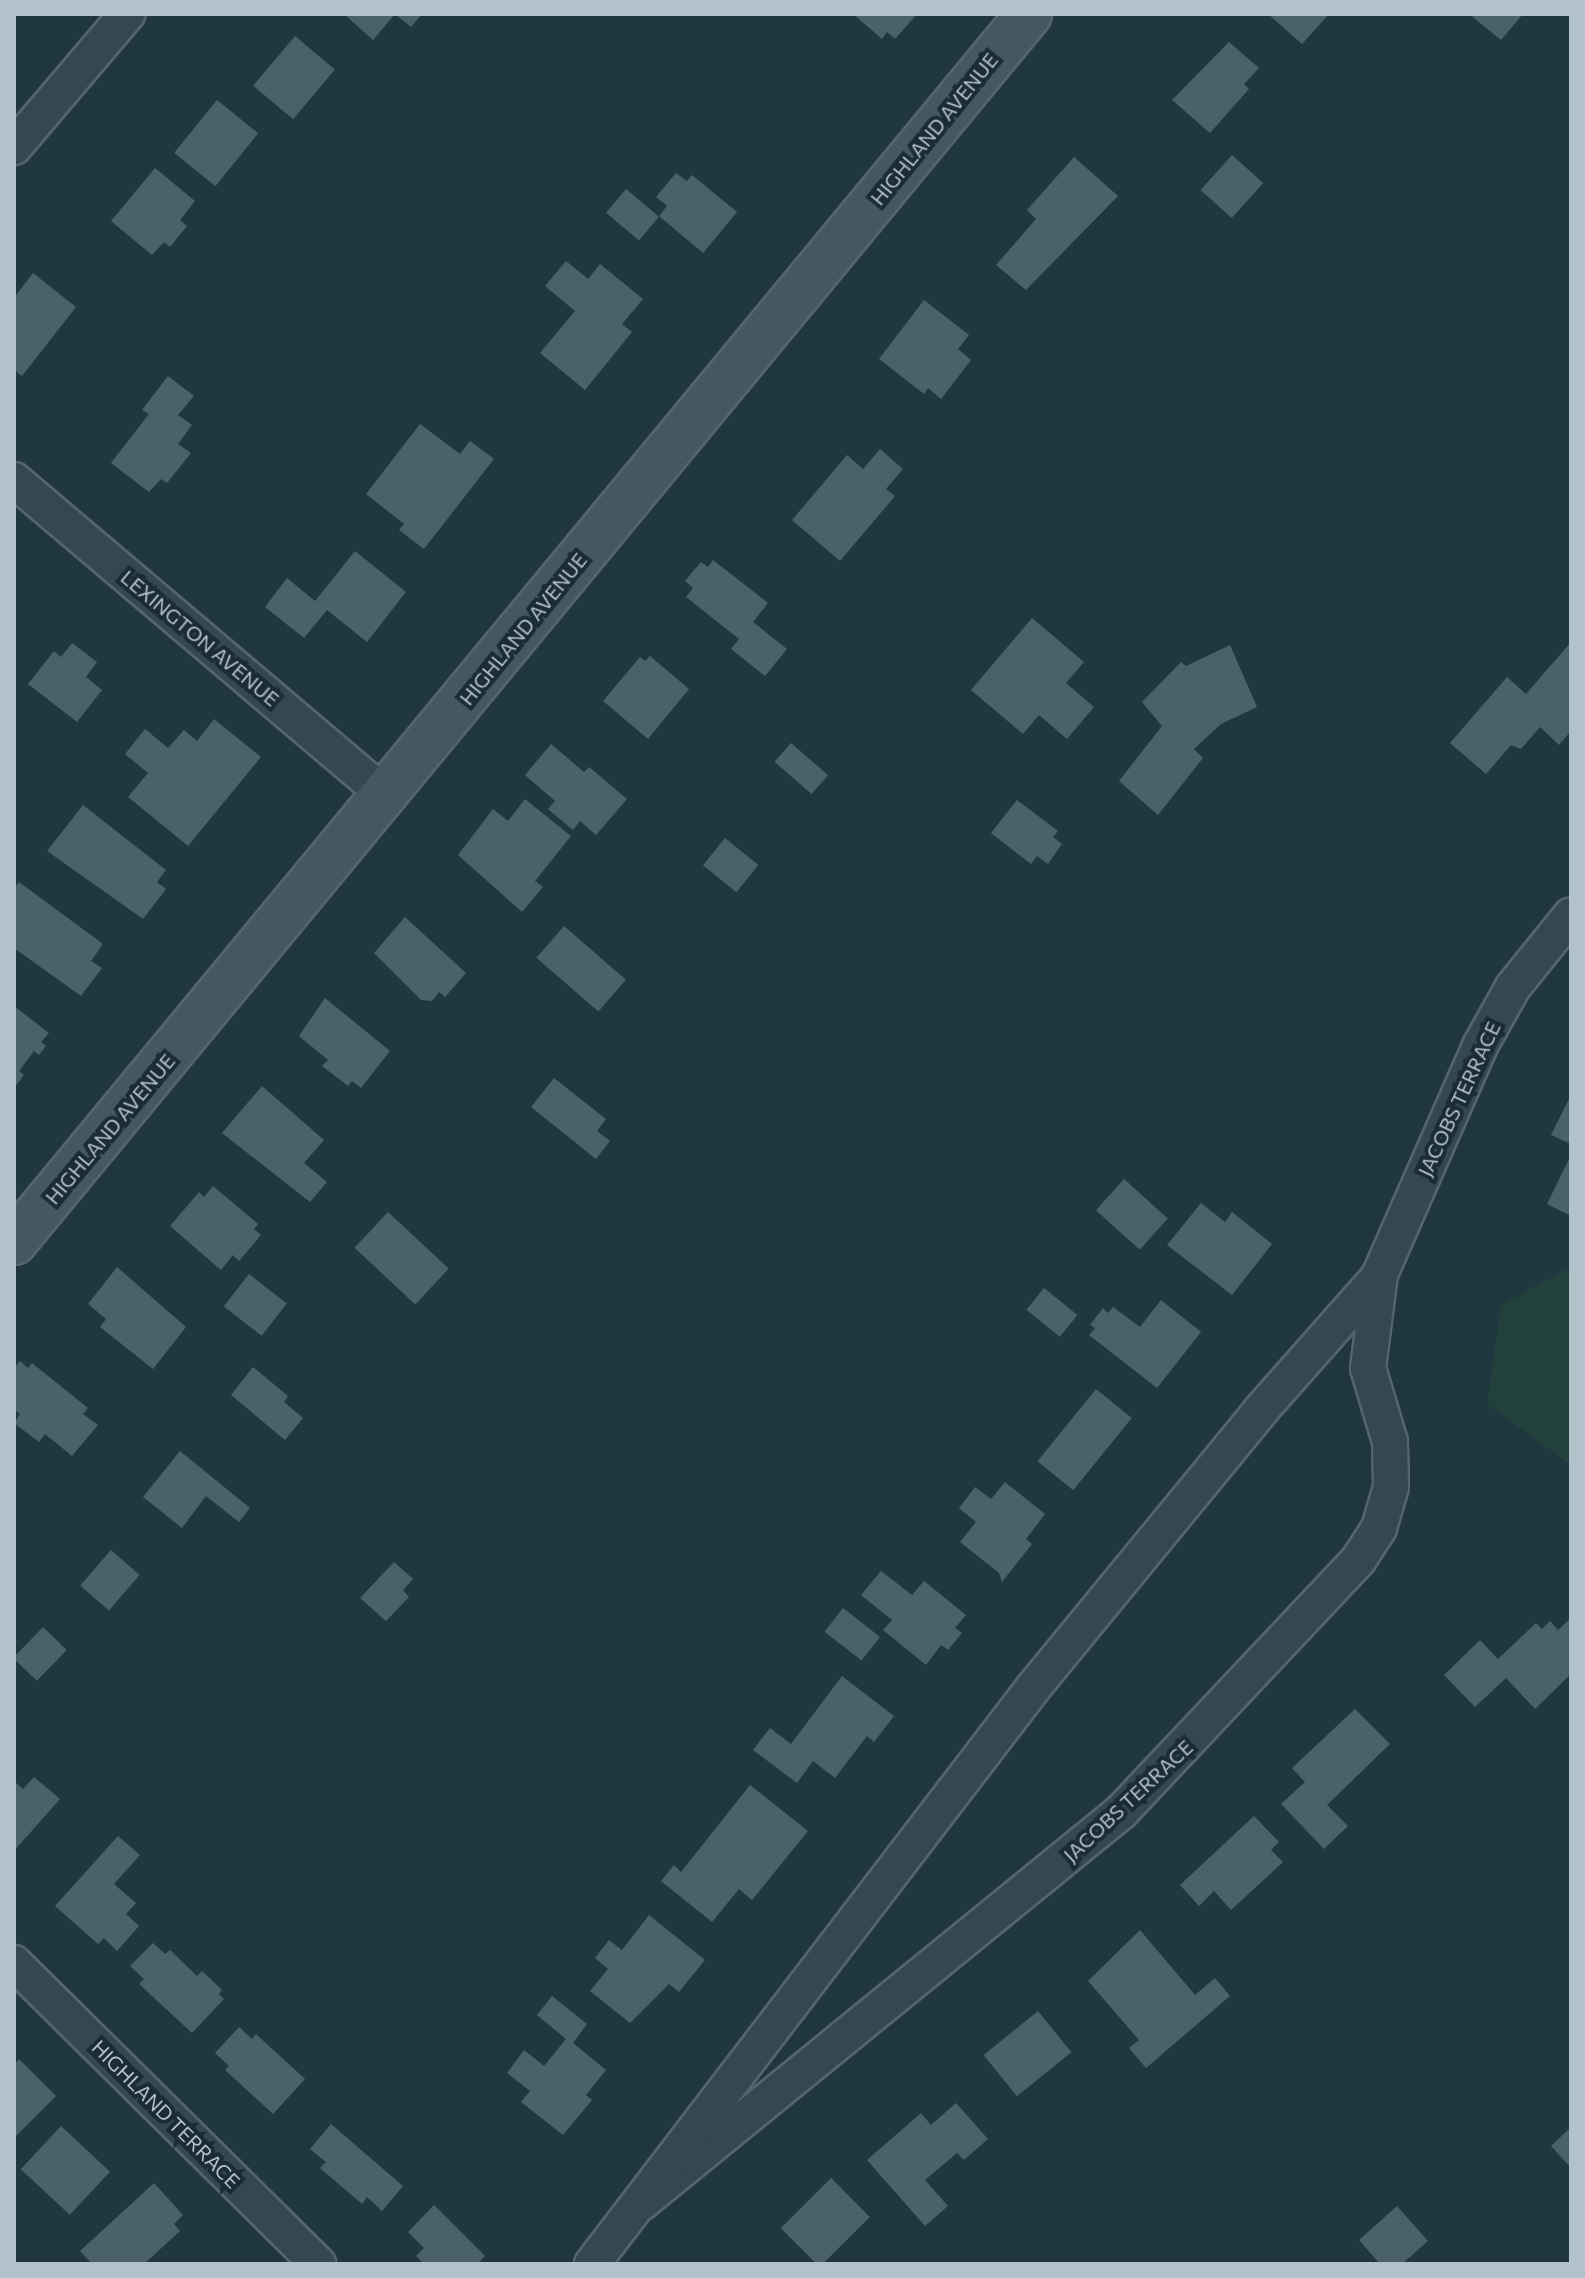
<!DOCTYPE html>
<style>
body{margin:0}
#map{position:relative;width:1585px;height:2278px;overflow:hidden;background:#213740;font-family:Commissioner,sans-serif}
div>[style]{position:absolute}
.green>*{inset:0;background:#23413c}
.building>*{inset:0;background:#4a616b;transform-origin:0 0}
.roads{filter:drop-shadow(2px 0 #54656d) drop-shadow(-2px 0 #54656d) drop-shadow(0 2px #54656d) drop-shadow(0 -2px #54656d)}
.street>*{height:34px;margin:-17px;padding:0 17px;transform-origin:17px;border-radius:17px;background:#35474f}
.secondary>*{height:44px;margin:-22px;padding:0 22px;transform-origin:22px;border-radius:22px;background:#435863}
span{translate:-50% -50%;white-space:nowrap;text-align:center;line-height:1.15;-webkit-text-stroke:8px #1b2c34;paint-order:stroke}
.street-label{font-size:20px;color:#b1c2ca}
.frame{position:absolute;inset:0;border:16px solid #b1c2ca;pointer-events:none}
</style>
<div id="map">
<div class="green">
<i style="clip-path:polygon(1571px 1267px,1571px 1465px,1487px 1404px,1501px 1305px)"></i>
</div>
<div class="building">
<i style="clip-path:polygon(344px 14px,422px 14px,411px 27px,395px 14px,373px 40px)"></i>
<i style="clip-path:polygon(853px 14px,917px 14px,895px 39px,887px 32px,882px 39px)"></i>
<i style="clip-path:polygon(1268px 14px,1329px 14px,1302px 44px)"></i>
<i style="clip-path:polygon(1469px 14px,1523px 14px,1501px 40px)"></i>
<i style="left:295px;top:36px;width:52px;height:65px;rotate:40deg"></i>
<i style="clip-path:polygon(1229px 42px,1259px 68px,1244px 84px,1249px 89px,1210px 133px,1172px 100px)"></i>
<i style="left:217px;top:100px;width:53px;height:68px;rotate:39deg"></i>
<i style="left:1232px;top:155px;width:42px;height:47px;rotate:42deg"></i>
<i style="clip-path:polygon(1074px 157px,1118px 196px,1026px 290px,996px 265px,1036px 219px,1027px 210px)"></i>
<i style="clip-path:polygon(155px 168px,195px 201px,180px 220px,187px 226px,170px 247px,164px 242px,152px 255px,111px 221px)"></i>
<i style="clip-path:polygon(676px 173px,687px 181px,692px 175px,737px 212px,703px 253px,659px 216px,667px 206px,656px 197px)"></i>
<i style="left:626px;top:189px;width:43px;height:31px;rotate:40deg"></i>
<i style="clip-path:polygon(566px 261px,588px 279px,600px 264px,643px 299px,622px 324px,632px 332px,585px 390px,540px 353px,575px 311px,545px 286px)"></i>
<i style="clip-path:polygon(33px 273px,76px 307px,22px 376px,14px 370px,14px 298px)"></i>
<i style="clip-path:polygon(924px 300px,969px 335px,958px 349px,971px 360px,941px 399px,928px 388px,924px 394px,879px 359px)"></i>
<i style="clip-path:polygon(168px 376px,194px 396px,178px 415px,192px 425px,178px 444px,191px 453px,167px 483px,161px 479px,149px 492px,111px 463px,149px 414px,142px 410px)"></i>
<i style="clip-path:polygon(420px 424px,460px 454px,470px 441px,494px 459px,424px 549px,399px 530px,404px 524px,366px 494px)"></i>
<i style="clip-path:polygon(880px 449px,903px 469px,886px 489px,895px 496px,840px 561px,792px 520px,847px 455px,863px 469px)"></i>
<i style="clip-path:polygon(355px 551px,406px 592px,367px 642px,327px 610px,304px 638px,265px 607px,287px 578px,315px 601px)"></i>
<i style="clip-path:polygon(713px 560px,768px 603px,753px 622px,787px 649px,765px 676px,731px 649px,739px 639px,686px 597px,693px 588px,685px 581px,701px 562px,708px 567px)"></i>
<i style="clip-path:polygon(1032px 618px,1084px 662px,1066px 683px,1094px 707px,1067px 739px,1039px 715px,1023px 734px,971px 690px)"></i>
<i style="clip-path:polygon(1571px 642px,1571px 731px,1559px 745px,1540px 727px,1521px 749px,1511px 745px,1486px 774px,1450px 743px,1507px 677px,1526px 694px)"></i>
<i style="clip-path:polygon(72px 643px,97px 662px,86px 677px,102px 690px,77px 722px,28px 684px,54px 651px,61px 657px)"></i>
<i style="clip-path:polygon(1230px 645px,1257px 707px,1221px 724px,1194px 749px,1203px 758px,1158px 815px,1119px 781px,1162px 726px,1142px 702px,1181px 662px,1186px 666px)"></i>
<i style="clip-path:polygon(650px 656px,689px 689px,648px 739px,603px 701px,640px 657px,645px 661px)"></i>
<i style="clip-path:polygon(214px 719px,261px 757px,188px 846px,128px 797px,148px 773px,125px 754px,145px 729px,168px 748px,184px 730px,197px 741px)"></i>
<i style="left:791px;top:743px;width:49px;height:25px;rotate:41deg"></i>
<i style="clip-path:polygon(551px 744px,584px 772px,589px 767px,627px 799px,596px 835px,580px 821px,573px 830px,548px 809px,555px 801px,525px 775px)"></i>
<i style="clip-path:polygon(525px 799px,571px 836px,535px 881px,543px 887px,522px 912px,458px 855px,493px 809px,508px 821px)"></i>
<i style="clip-path:polygon(1017px 800px,1058px 831px,1053px 837px,1062px 844px,1048px 864px,1037px 856px,1031px 864px,991px 833px)"></i>
<i style="clip-path:polygon(83px 805px,166px 870px,157px 882px,166px 889px,143px 919px,47px 851px)"></i>
<i style="left:725px;top:838px;width:43px;height:35px;rotate:39deg"></i>
<i style="clip-path:polygon(19px 882px,103px 944px,91px 961px,102px 968px,81px 996px,14px 948px,14px 889px)"></i>
<i style="clip-path:polygon(405px 917px,466px 973px,445px 997px,439px 992px,432px 1001px,421px 1000px,374px 953px)"></i>
<i style="left:564px;top:926px;width:82px;height:42px;rotate:41deg"></i>
<i style="clip-path:polygon(325px 998px,390px 1051px,361px 1088px,352px 1081px,348px 1086px,322px 1066px,328px 1060px,299px 1036px)"></i>
<i style="clip-path:polygon(14px 1006px,49px 1033px,41px 1042px,46px 1046px,39px 1055px,34px 1051px,19px 1071px,24px 1075px,14px 1088px)"></i>
<i style="clip-path:polygon(554px 1078px,606px 1119px,597px 1131px,610px 1141px,596px 1159px,531px 1107px)"></i>
<i style="clip-path:polygon(262px 1086px,324px 1140px,304px 1163px,327px 1182px,310px 1202px,222px 1133px)"></i>
<i style="clip-path:polygon(1571px 1095px,1571px 1144px,1551px 1135px)"></i>
<i style="clip-path:polygon(1571px 1155px,1571px 1216px,1547px 1204px)"></i>
<i style="left:1124px;top:1179px;width:59px;height:42px;rotate:42deg"></i>
<i style="clip-path:polygon(213px 1186px,258px 1224px,254px 1229px,261px 1235px,239px 1261px,233px 1255px,221px 1270px,170px 1226px,199px 1192px,204px 1197px)"></i>
<i style="clip-path:polygon(1201px 1203px,1225px 1222px,1232px 1212px,1272px 1244px,1232px 1295px,1167px 1245px)"></i>
<i style="left:388px;top:1212px;width:83px;height:49px;rotate:43deg"></i>
<i style="clip-path:polygon(117px 1267px,186px 1327px,153px 1369px,100px 1327px,106px 1319px,88px 1304px)"></i>
<i style="left:249px;top:1274px;width:48px;height:41px;rotate:38deg"></i>
<i style="left:1044px;top:1288px;width:43px;height:28px;rotate:39deg"></i>
<i style="clip-path:polygon(1161px 1300px,1201px 1332px,1157px 1388px,1089px 1335px,1095px 1328px,1090px 1325px,1103px 1308px,1108px 1313px,1113px 1307px,1140px 1327px)"></i>
<i style="clip-path:polygon(20px 1361px,28px 1368px,32px 1363px,88px 1408px,83px 1414px,98px 1425px,72px 1456px,45px 1434px,39px 1442px,14px 1423px,20px 1414px,14px 1409px,14px 1368px)"></i>
<i style="clip-path:polygon(253px 1367px,288px 1396px,284px 1402px,303px 1418px,285px 1440px,231px 1395px)"></i>
<i style="left:1096px;top:1389px;width:46px;height:93px;rotate:39deg"></i>
<i style="clip-path:polygon(180px 1451px,250px 1508px,239px 1522px,206px 1496px,182px 1528px,143px 1497px)"></i>
<i style="clip-path:polygon(1005px 1482px,1045px 1514px,1026px 1539px,1032px 1544px,1002px 1582px,999px 1573px,960px 1542px,976px 1522px,959px 1508px,975px 1487px,991px 1499px)"></i>
<i style="left:111px;top:1550px;width:38px;height:47px;rotate:41deg"></i>
<i style="clip-path:polygon(394px 1562px,413px 1579px,403px 1590px,409px 1597px,386px 1621px,360px 1598px)"></i>
<i style="clip-path:polygon(881px 1571px,912px 1595px,924px 1581px,966px 1615px,955px 1628px,962px 1633px,948px 1650px,941px 1645px,926px 1665px,883px 1630px,892px 1620px,861px 1595px)"></i>
<i style="left:843px;top:1608px;width:47px;height:30px;rotate:38deg"></i>
<i style="clip-path:polygon(1571px 1618px,1571px 1674px,1535px 1709px,1506px 1678px,1475px 1707px,1444px 1675px,1480px 1640px,1498px 1659px,1536px 1623px,1542px 1629px,1550px 1621px,1558px 1630px)"></i>
<i style="left:43px;top:1627px;width:33px;height:43px;rotate:44deg"></i>
<i style="clip-path:polygon(842px 1676px,894px 1716px,874px 1742px,867px 1736px,835px 1778px,813px 1761px,797px 1783px,753px 1750px,770px 1728px,791px 1744px)"></i>
<i style="clip-path:polygon(1355px 1709px,1390px 1744px,1327px 1805px,1348px 1826px,1324px 1849px,1281px 1804px,1305px 1782px,1292px 1768px)"></i>
<i style="clip-path:polygon(34px 1777px,60px 1799px,14px 1851px,14px 1781px,23px 1789px)"></i>
<i style="clip-path:polygon(750px 1785px,808px 1831px,752px 1900px,739px 1889px,712px 1922px,661px 1881px,674px 1865px,681px 1872px)"></i>
<i style="clip-path:polygon(1254px 1816px,1279px 1842px,1271px 1850px,1283px 1862px,1231px 1910px,1214px 1891px,1199px 1906px,1180px 1885px)"></i>
<i style="clip-path:polygon(118px 1836px,140px 1855px,114px 1884px,136px 1903px,126px 1914px,139px 1926px,117px 1951px,104px 1938px,98px 1944px,55px 1906px)"></i>
<i style="clip-path:polygon(649px 1915px,705px 1960px,679px 1992px,669px 1984px,630px 2023px,590px 1991px,608px 1969px,595px 1958px,609px 1940px,622px 1950px)"></i>
<i style="clip-path:polygon(1140px 1930px,1195px 1995px,1215px 1978px,1230px 1996px,1146px 2068px,1129px 2048px,1139px 2040px,1088px 1981px)"></i>
<i style="clip-path:polygon(153px 1943px,165px 1954px,170px 1950px,197px 1976px,202px 1971px,222px 1990px,219px 1994px,224px 1999px,192px 2033px,139px 1984px,144px 1979px,130px 1966px)"></i>
<i style="clip-path:polygon(552px 1996px,587px 2024px,573px 2043px,606px 2070px,586px 2095px,592px 2100px,563px 2135px,521px 2102px,530px 2091px,507px 2073px,524px 2050px,544px 2066px,566px 2039px,537px 2015px)"></i>
<i style="left:1038px;top:2011px;width:53px;height:70px;rotate:51deg"></i>
<i style="clip-path:polygon(239px 2027px,252px 2039px,256px 2034px,305px 2079px,273px 2114px,225px 2070px,229px 2066px,215px 2053px)"></i>
<i style="clip-path:polygon(19px 2059px,56px 2096px,14px 2138px,14px 2065px)"></i>
<i style="clip-path:polygon(956px 2103px,988px 2139px,964px 2160px,957px 2153px,925px 2180px,948px 2206px,925px 2226px,867px 2160px,921px 2113px,931px 2125px)"></i>
<i style="clip-path:polygon(331px 2124px,403px 2186px,382px 2211px,367px 2197px,362px 2204px,320px 2168px,326px 2162px,310px 2149px)"></i>
<i style="left:61px;top:2126px;width:67px;height:59px;rotate:43deg"></i>
<i style="clip-path:polygon(1571px 2127px,1571px 2168px,1551px 2146px)"></i>
<i style="left:831px;top:2178px;width:55px;height:71px;rotate:45deg"></i>
<i style="clip-path:polygon(154px 2183px,183px 2215px,174px 2224px,180px 2231px,144px 2264px,92px 2264px,80px 2251px)"></i>
<i style="clip-path:polygon(434px 2205px,485px 2256px,477px 2264px,424px 2264px,416px 2256px,424px 2248px,408px 2232px)"></i>
<i style="clip-path:polygon(1397px 2206px,1428px 2241px,1402px 2264px,1380px 2264px,1359px 2240px)"></i>
</div>
<div class="roads">
<div class="street">
<i style="left:14px;top:147px;width:175px;rotate:-49.6deg"></i>
<i style="left:14px;top:480px;width:488px;rotate:40.3deg"></i>
<i style="left:14px;top:1963px;width:428px;rotate:44.7deg"></i>
<i style="left:641px;top:2203px;width:619px;rotate:-39.17deg"></i>
<i style="left:1121px;top:1812px;width:347px;rotate:-46.7deg"></i>
<i style="left:1359px;top:1559px;width:37px;rotate:-57deg"></i>
<i style="left:1379px;top:1528px;width:43px;rotate:-73.7deg"></i>
<i style="left:1391px;top:1487px;width:45px;rotate:-91.3deg"></i>
<i style="left:1390px;top:1442px;width:77px;rotate:-106.6deg"></i>
<i style="left:1368px;top:1368px;width:95px;rotate:-82.7deg"></i>
<i style="left:1380px;top:1274px;width:249px;rotate:-66.3deg"></i>
<i style="left:1480px;top:1046px;width:68px;rotate:-60.8deg"></i>
<i style="left:1513px;top:987px;width:92px;rotate:-51.1deg"></i>
<i style="left:592px;top:2264px;width:725px;rotate:-52.56deg"></i>
<i style="left:1033px;top:1688px;width:360px;rotate:-50.6deg"></i>
<i style="left:1261px;top:1410px;width:172px;rotate:-48.5deg"></i>
</div>
<div class="secondary">
<i style="left:14px;top:1242px;width:1593px;rotate:-50.42deg"></i>
</div>
</div>
<div class="street-label">
<span style="left:934px;top:129px;rotate:-51deg">HIGHLAND AVENUE</span>
<span style="left:523px;top:629px;rotate:-51deg">HIGHLAND AVENUE</span>
<span style="left:200px;top:638px;rotate:40deg">LEXINGTON AVENUE</span>
<span style="left:1459px;top:1099px;rotate:-65deg">JACOBS TERRACE</span>
<span style="left:110px;top:1129px;rotate:-50deg">HIGHLAND AVENUE</span>
<span style="left:1128px;top:1801px;rotate:-43deg">JACOBS TERRACE</span>
<span style="left:166px;top:2114px;rotate:45deg">HIGHLAND TERRACE</span>
</div>
<div class="frame"></div>
</div>
